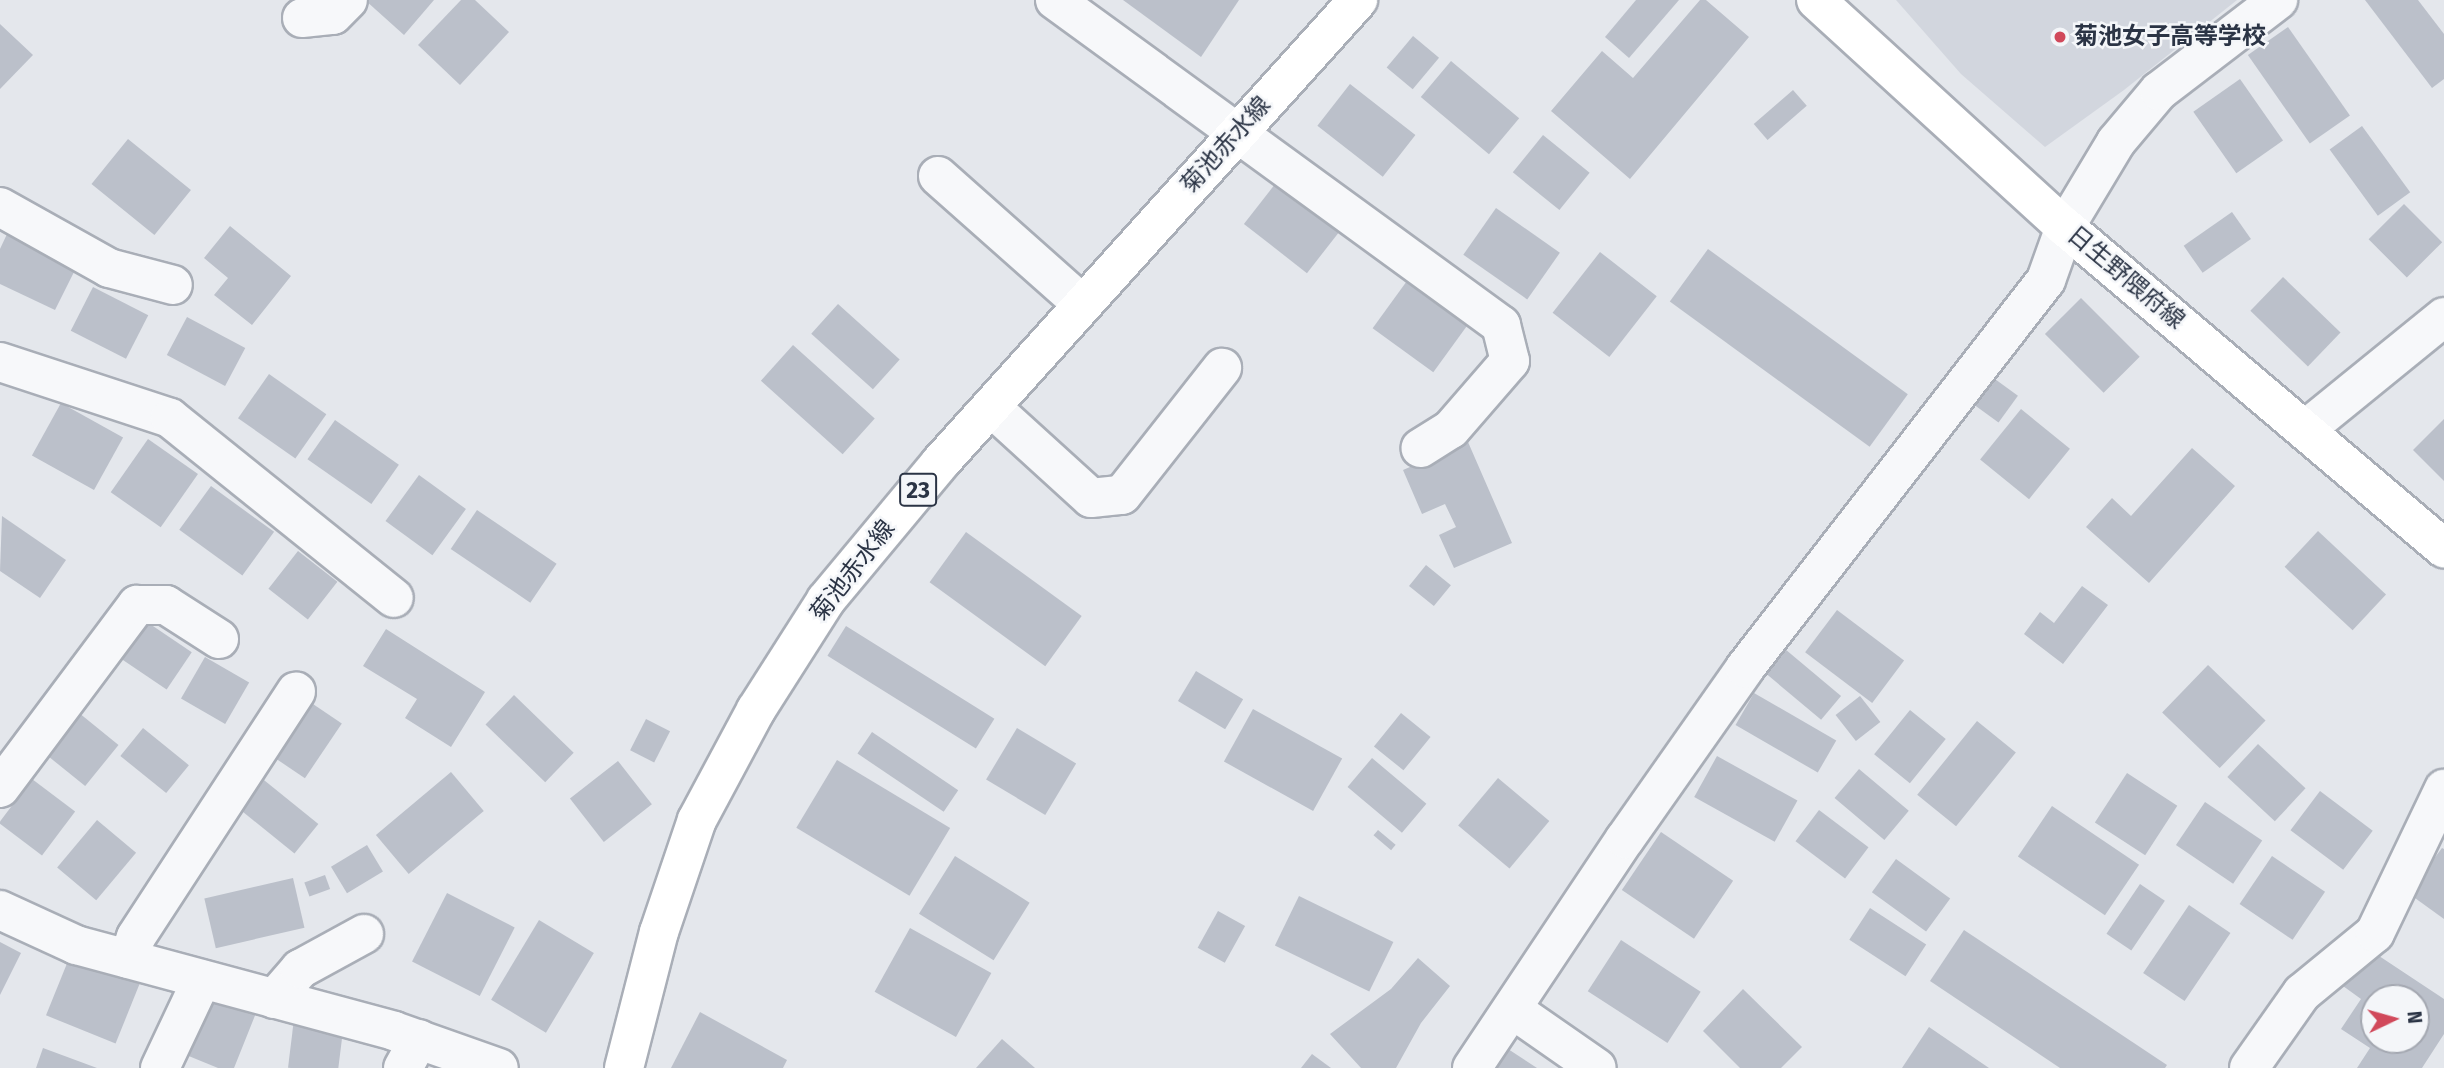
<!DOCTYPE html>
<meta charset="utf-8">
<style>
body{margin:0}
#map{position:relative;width:2444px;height:1068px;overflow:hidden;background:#e4e7ec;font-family:"Fira Sans","Noto Sans JP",sans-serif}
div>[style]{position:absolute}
.built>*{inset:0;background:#d2d6de}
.building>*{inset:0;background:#bbc0ca;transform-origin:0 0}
.roads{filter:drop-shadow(2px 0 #a9aeb7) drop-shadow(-2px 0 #a9aeb7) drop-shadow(0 2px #a9aeb7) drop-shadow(0 -2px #a9aeb7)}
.minor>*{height:38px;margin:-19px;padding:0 19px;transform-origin:19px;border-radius:19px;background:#f7f8fa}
.secondary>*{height:38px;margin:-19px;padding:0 19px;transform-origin:19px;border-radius:19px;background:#fff}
.primary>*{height:38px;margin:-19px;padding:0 19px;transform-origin:19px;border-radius:19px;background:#fff}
.dots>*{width:19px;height:19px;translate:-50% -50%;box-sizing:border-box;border:4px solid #f4f6f9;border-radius:50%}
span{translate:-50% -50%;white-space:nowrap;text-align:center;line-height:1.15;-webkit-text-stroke:5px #f4f6f9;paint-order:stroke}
.shield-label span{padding:2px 5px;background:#f4f6f9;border:2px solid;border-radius:5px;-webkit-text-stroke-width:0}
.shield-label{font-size:23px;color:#2b3445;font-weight:700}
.poi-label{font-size:24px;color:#2b3445;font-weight:700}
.left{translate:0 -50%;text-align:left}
.street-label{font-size:24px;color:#2b3445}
.north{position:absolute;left:2360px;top:984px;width:70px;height:70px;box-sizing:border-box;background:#f4f6f9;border:2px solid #a4a8b1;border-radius:50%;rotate:85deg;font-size:19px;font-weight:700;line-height:28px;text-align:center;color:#2b3445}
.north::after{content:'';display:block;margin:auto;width:24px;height:32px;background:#d1495b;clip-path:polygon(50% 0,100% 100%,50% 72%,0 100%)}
</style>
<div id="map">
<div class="built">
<i style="clip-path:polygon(1896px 0,2237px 0,2124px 90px,2045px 147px,1961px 74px)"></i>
</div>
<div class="building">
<i style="clip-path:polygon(365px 0,434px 0,404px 35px)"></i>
<i style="clip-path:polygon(461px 0,475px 0,509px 32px,460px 85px,418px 45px)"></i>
<i style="clip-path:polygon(1123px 0,1239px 0,1201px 57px)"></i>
<i style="clip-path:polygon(1636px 0,1679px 0,1629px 58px,1605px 37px)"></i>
<i style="clip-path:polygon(1700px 0,1706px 0,1749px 37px,1630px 179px,1551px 111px,1602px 51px,1633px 78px)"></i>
<i style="clip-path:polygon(2365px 0,2418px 0,2444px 34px,2444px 79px,2432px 88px)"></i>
<i style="clip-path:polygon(0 24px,33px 55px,0 89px)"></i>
<i style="left:2288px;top:27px;width:108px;height:49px;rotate:55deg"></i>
<i style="left:1413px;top:36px;width:34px;height:41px;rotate:40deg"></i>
<i style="left:1451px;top:61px;width:89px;height:47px;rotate:40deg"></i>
<i style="left:2240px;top:79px;width:75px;height:57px;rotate:55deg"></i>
<i style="left:1350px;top:84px;width:83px;height:53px;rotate:38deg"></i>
<i style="left:1793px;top:90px;width:21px;height:52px;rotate:49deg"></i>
<i style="left:2362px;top:126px;width:82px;height:40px;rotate:54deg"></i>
<i style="left:1543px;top:135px;width:60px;height:48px;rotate:39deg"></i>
<i style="left:128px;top:139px;width:81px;height:58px;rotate:39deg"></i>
<i style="left:1279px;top:179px;width:80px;height:57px;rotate:38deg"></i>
<i style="left:2404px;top:204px;width:54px;height:50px;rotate:45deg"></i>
<i style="left:1496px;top:208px;width:78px;height:57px;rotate:35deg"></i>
<i style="left:2232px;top:212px;width:33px;height:59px;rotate:55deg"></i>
<i style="clip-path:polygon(230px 226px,291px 276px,252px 325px,214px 295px,228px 278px,204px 258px)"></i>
<i style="clip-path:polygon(7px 234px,76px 268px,55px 310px,0 284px,0 249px)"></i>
<i style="left:1708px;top:249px;width:247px;height:65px;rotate:36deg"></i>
<i style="left:1600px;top:252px;width:72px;height:77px;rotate:38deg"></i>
<i style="left:1412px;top:274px;width:75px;height:67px;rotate:36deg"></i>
<i style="left:2283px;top:277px;width:80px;height:47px;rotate:44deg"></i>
<i style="left:93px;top:287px;width:62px;height:49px;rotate:27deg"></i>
<i style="left:2081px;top:298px;width:83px;height:51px;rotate:45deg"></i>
<i style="left:838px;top:304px;width:83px;height:40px;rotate:42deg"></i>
<i style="left:187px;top:317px;width:66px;height:43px;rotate:28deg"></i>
<i style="left:793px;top:345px;width:110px;height:48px;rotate:42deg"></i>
<i style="left:269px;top:374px;width:70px;height:54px;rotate:35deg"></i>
<i style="left:1988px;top:374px;width:37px;height:33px;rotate:36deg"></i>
<i style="left:61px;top:403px;width:71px;height:60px;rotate:29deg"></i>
<i style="left:2021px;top:409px;width:63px;height:65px;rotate:39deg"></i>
<i style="clip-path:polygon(2444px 419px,2444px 481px,2413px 450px)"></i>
<i style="left:335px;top:420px;width:78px;height:48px;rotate:35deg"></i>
<i style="left:148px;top:439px;width:61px;height:65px;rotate:35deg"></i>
<i style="clip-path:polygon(1468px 442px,1512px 543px,1454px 568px,1439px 535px,1456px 527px,1445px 504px,1422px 514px,1403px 470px)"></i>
<i style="clip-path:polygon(2192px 448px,2235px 486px,2149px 583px,2086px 527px,2112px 498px,2131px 516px)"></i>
<i style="left:419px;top:475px;width:58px;height:57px;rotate:36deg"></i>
<i style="left:211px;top:486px;width:78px;height:54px;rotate:36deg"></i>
<i style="left:477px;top:510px;width:96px;height:47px;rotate:34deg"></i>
<i style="clip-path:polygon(2px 516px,66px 560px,40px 598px,0 571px)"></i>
<i style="left:2318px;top:531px;width:93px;height:49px;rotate:43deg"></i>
<i style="left:966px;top:532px;width:143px;height:62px;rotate:36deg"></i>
<i style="left:298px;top:551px;width:50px;height:48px;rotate:38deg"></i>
<i style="left:1426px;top:565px;width:32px;height:27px;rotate:39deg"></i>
<i style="clip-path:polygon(2082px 586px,2108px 605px,2063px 664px,2024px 634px,2040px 612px,2054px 623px)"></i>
<i style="left:1837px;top:610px;width:84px;height:53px;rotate:37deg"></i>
<i style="left:147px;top:622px;width:54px;height:45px;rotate:34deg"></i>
<i style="left:846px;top:626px;width:175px;height:35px;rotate:32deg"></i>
<i style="clip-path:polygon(386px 629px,485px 692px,451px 747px,405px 718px,417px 699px,363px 666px)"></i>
<i style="left:1779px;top:644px;width:81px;height:31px;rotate:40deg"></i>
<i style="left:205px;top:657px;width:51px;height:48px;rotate:30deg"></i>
<i style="left:2208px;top:665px;width:80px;height:66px;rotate:44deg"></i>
<i style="left:1196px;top:671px;width:55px;height:35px;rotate:31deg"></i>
<i style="left:1754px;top:693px;width:95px;height:37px;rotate:30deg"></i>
<i style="left:514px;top:695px;width:83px;height:41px;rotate:44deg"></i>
<i style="left:1860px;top:696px;width:33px;height:31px;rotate:52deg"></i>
<i style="left:307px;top:700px;width:42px;height:66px;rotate:34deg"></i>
<i style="left:68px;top:704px;width:65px;height:53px;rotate:39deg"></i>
<i style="left:1253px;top:709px;width:102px;height:60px;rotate:29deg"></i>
<i style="left:1910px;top:710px;width:46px;height:57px;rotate:39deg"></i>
<i style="left:1401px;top:713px;width:38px;height:43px;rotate:39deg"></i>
<i style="left:646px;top:719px;width:27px;height:35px;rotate:27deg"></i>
<i style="left:1977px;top:721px;width:50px;height:95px;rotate:39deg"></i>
<i style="left:143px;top:728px;width:59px;height:36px;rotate:39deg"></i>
<i style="left:1017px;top:728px;width:69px;height:60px;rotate:31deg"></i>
<i style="left:872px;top:732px;width:104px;height:26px;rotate:34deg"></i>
<i style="left:2258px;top:744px;width:65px;height:45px;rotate:43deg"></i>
<i style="left:1717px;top:756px;width:92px;height:47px;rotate:29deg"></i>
<i style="left:1372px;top:758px;width:71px;height:38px;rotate:40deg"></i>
<i style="left:837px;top:760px;width:132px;height:79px;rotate:31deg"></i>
<i style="left:618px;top:761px;width:55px;height:61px;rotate:52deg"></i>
<i style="left:243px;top:763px;width:97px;height:38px;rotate:39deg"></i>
<i style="left:1859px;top:769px;width:65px;height:38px;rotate:40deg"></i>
<i style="left:451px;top:772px;width:51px;height:98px;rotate:50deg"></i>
<i style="left:2127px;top:773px;width:60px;height:59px;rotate:33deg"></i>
<i style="left:1498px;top:778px;width:67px;height:62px;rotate:40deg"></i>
<i style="left:32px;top:779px;width:54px;height:55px;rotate:37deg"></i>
<i style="left:2320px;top:791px;width:66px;height:49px;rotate:37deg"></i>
<i style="left:2205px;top:802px;width:69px;height:52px;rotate:34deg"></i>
<i style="left:2052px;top:806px;width:105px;height:61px;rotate:34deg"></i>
<i style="left:1819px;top:810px;width:62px;height:39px;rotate:37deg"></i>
<i style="left:97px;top:820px;width:51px;height:62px;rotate:40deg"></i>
<i style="left:1378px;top:830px;width:23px;height:7px;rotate:40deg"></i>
<i style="left:1661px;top:832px;width:87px;height:70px;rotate:34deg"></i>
<i style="left:367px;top:845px;width:31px;height:42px;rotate:59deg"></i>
<i style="clip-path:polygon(2442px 848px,2444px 849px,2444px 919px,2408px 893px)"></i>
<i style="left:955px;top:856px;width:88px;height:68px;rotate:32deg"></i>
<i style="left:2272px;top:856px;width:64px;height:58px;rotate:34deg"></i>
<i style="left:1896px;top:859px;width:67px;height:41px;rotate:36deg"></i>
<i style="left:325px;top:875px;width:15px;height:22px;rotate:70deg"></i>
<i style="left:293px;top:878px;width:51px;height:91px;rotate:77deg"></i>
<i style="left:2140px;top:884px;width:30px;height:60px;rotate:34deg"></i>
<i style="left:447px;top:893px;width:76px;height:77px;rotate:27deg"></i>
<i style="left:1299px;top:896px;width:105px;height:55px;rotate:26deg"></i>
<i style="left:2189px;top:905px;width:50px;height:82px;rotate:34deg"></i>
<i style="left:1870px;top:908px;width:67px;height:38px;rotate:33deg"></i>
<i style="left:1218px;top:911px;width:31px;height:42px;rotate:29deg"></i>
<i style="left:539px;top:920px;width:64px;height:93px;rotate:31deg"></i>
<i style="left:910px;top:928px;width:93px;height:73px;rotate:29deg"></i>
<i style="clip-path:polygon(1964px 930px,2167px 1065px,2165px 1068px,2060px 1068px,1930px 981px)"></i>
<i style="left:1621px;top:940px;width:95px;height:61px;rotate:33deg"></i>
<i style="clip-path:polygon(0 942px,21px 953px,0 995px)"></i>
<i style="clip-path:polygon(evenodd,2367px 948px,2444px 999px,2444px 1034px,2422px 1068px,2357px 1068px,2370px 1048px,2341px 1029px,2361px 999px,2343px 986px,2367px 948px,2374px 998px,2416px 998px,2416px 1040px,2374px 1040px,2374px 998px)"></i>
<i style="left:70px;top:956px;width:75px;height:64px;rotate:22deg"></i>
<i style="clip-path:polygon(1418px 958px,1450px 986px,1421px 1023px,1396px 1068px,1361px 1068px,1330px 1034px,1391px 989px)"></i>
<i style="clip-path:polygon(1743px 989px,1802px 1047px,1781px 1068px,1740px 1068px,1703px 1031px)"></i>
<i style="clip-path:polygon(198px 990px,256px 1013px,234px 1068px,218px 1068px,174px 1050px)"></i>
<i style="clip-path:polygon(700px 1012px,787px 1060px,783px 1068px,671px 1068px)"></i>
<i style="left:294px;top:1019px;width:50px;height:49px;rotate:7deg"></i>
<i style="clip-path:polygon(1929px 1027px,1989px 1068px,1902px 1068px)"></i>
<i style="clip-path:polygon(1002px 1039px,1035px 1068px,976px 1068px)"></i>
<i style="clip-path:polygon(1505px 1047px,1537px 1068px,1492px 1068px)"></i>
<i style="clip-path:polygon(43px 1048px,97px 1068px,36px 1068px)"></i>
<i style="clip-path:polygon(1312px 1054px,1331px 1068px,1301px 1068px)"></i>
</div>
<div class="roads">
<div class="minor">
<i style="left:1055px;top:0;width:552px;rotate:36.08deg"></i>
<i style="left:1501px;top:325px;width:37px;rotate:76deg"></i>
<i style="left:1510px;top:361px;width:90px;rotate:130.9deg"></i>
<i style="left:1451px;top:429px;width:36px;rotate:148deg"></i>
<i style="left:302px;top:18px;width:31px;rotate:-6deg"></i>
<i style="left:333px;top:15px;width:21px;rotate:-45deg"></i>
<i style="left:938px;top:176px;width:193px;rotate:41.6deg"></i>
<i style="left:0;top:207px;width:125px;rotate:29.2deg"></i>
<i style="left:109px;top:268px;width:66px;rotate:14.9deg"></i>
<i style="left:0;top:362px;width:179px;rotate:18.2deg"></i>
<i style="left:170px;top:418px;width:287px;rotate:38.8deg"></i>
<i style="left:991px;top:407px;width:135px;rotate:42.3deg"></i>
<i style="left:1091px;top:498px;width:31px;rotate:-6deg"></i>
<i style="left:1122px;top:495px;width:162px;rotate:-51.8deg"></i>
<i style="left:2305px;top:430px;width:179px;rotate:-39.1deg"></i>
<i style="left:0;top:788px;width:229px;rotate:-53.2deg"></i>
<i style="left:137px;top:605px;width:29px"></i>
<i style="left:166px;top:605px;width:63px;rotate:32.7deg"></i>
<i style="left:0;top:910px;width:84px;rotate:24.7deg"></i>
<i style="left:76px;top:945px;width:329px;rotate:15.1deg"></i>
<i style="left:394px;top:1031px;width:111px;rotate:19.4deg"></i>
<i style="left:128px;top:959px;width:23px;rotate:-70deg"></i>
<i style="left:136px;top:937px;width:293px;rotate:-56.9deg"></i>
<i style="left:274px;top:999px;width:40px;rotate:-49deg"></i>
<i style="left:300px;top:969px;width:73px;rotate:-28.7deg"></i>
<i style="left:1512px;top:1009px;width:103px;rotate:34.8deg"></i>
<i style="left:160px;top:1068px;width:98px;rotate:-64.7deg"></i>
<i style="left:403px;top:1068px;width:33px;rotate:-61deg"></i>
<i style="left:1472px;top:1068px;width:275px;rotate:-56.3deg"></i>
<i style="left:1625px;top:839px;width:209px;rotate:-54.9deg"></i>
<i style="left:1745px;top:668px;width:491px;rotate:-52.2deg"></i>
<i style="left:2046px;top:280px;width:56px;rotate:-70.3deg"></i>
<i style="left:2065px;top:227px;width:99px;rotate:-59deg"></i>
<i style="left:2116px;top:142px;width:67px;rotate:-49.9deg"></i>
<i style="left:2159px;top:91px;width:150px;rotate:-37.4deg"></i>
<i style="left:2249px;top:1068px;width:92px;rotate:-54.8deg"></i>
<i style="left:2302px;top:993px;width:94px;rotate:-39.4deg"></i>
<i style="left:2375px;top:933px;width:160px;rotate:-64.4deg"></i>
</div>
<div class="secondary">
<i style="left:1816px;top:0;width:337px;rotate:42.4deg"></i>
<i style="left:2065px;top:227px;width:497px;rotate:40.3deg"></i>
</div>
<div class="primary">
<i style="left:624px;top:1068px;width:140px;rotate:-75.6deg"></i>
<i style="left:659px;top:932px;width:118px;rotate:-71.3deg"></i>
<i style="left:697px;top:820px;width:125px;rotate:-61.8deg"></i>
<i style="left:756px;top:710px;width:130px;rotate:-57.5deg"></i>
<i style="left:826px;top:600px;width:178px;rotate:-50.2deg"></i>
<i style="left:940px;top:463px;width:624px;rotate:-47.92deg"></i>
</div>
</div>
<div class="dots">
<i style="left:2060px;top:37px;background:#d1495b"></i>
</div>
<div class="shield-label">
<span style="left:918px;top:490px">23</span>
</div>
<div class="poi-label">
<span class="left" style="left:2074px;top:37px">菊池女子高等学校</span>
</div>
<div class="street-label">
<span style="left:1226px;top:145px;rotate:-48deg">菊池赤水線</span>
<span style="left:2126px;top:278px;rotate:40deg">日生野隈府線</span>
<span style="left:853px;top:571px;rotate:-52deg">菊池赤水線</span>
</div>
<div class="north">N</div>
</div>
